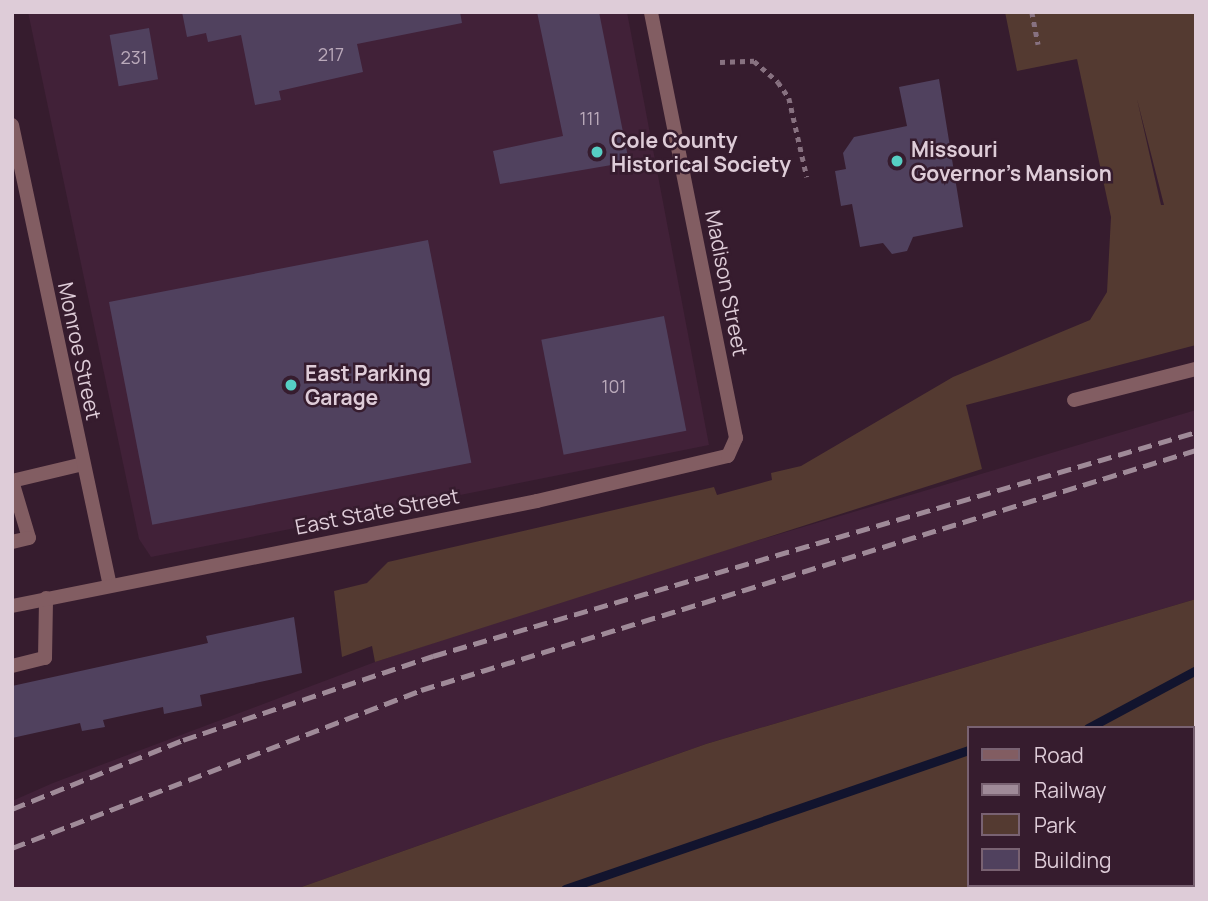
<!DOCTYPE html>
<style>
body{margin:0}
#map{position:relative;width:1208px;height:901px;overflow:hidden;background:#361c2e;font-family:Manrope,sans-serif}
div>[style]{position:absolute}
.built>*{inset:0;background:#412138}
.green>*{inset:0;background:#543a31}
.stream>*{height:9px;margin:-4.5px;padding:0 4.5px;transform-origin:4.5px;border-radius:4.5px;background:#12142e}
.building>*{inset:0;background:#50415e;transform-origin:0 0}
.path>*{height:4.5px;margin-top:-2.25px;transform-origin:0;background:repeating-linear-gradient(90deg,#877180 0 5px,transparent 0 10px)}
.service>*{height:14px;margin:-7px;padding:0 7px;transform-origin:7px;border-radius:7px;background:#825d62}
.minor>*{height:14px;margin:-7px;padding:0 7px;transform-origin:7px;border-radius:7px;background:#825d62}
.rail>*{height:5px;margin-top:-2.5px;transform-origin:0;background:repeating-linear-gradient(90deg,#9f8a98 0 14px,transparent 0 21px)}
.dots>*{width:19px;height:19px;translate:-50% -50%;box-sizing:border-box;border:4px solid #361c2e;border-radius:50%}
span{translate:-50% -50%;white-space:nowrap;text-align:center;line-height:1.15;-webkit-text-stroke:5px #361c2e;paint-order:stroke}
.number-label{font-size:18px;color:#baa9ba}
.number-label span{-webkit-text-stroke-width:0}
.poi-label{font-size:21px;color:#deccd8;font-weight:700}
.left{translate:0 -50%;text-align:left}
.street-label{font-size:21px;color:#deccd8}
.frame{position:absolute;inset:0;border:14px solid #deccd8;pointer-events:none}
.legend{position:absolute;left:967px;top:726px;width:228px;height:161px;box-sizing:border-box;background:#361c2e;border:2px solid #796272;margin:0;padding:9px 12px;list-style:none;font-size:21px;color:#deccd8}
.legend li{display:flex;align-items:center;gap:14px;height:35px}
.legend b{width:35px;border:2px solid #796272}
</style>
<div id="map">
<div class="built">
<i style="clip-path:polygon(28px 12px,627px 12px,709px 445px,151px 557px,139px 539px)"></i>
<i style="clip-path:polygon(1196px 410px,1196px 599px,706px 744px,296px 889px,12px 889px,12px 801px,53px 783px,375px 662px,618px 582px)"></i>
</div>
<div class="green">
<i style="clip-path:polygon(evenodd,1005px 12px,1196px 12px,1196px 345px,966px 405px,982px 469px,375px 662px,372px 646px,342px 657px,334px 591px,367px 583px,388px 562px,714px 487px,717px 495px,772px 480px,771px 473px,801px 466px,953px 377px,1090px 320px,1107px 292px,1111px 217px,1077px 59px,1017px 71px,1005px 12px,1137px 99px,1164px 205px,1161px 205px,1137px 99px)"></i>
<i style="clip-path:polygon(evenodd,1196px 599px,1196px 889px,296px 889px,706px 744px,1196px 599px,968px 728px,1192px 728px,1192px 885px,968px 885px,968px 728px)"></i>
</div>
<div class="stream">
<i style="left:1088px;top:728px;width:123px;rotate:-28.2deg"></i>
<i style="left:565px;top:889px;width:426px;rotate:-19deg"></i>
</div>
<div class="building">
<i style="clip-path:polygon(182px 12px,460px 12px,462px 23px,357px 44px,363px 72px,279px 91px,281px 100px,255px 105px,241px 35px,208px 42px,206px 33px,187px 37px)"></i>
<i style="clip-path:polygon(537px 12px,599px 12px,629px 162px,500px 184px,493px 151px,563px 136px)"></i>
<i style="left:149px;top:28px;width:52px;height:40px;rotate:80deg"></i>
<i style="clip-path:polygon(939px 79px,963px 227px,913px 237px,907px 251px,892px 254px,883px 243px,860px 247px,852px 204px,841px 206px,835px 171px,846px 169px,843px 153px,854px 137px,907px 126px,899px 87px)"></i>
<i style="left:428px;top:240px;width:227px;height:325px;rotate:79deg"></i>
<i style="left:664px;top:316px;width:117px;height:125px;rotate:79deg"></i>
<i style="clip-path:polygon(294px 617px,302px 673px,200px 695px,202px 706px,164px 714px,163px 707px,103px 720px,105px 727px,82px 731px,80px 723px,12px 738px,12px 686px,208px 643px,206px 636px)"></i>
</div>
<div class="path">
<i style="left:1032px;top:12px;width:33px;rotate:79deg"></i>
<i style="left:1142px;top:12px;width:21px"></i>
<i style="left:720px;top:62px;width:34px;rotate:-2deg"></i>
<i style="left:754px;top:61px;width:32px;rotate:41deg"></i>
<i style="left:778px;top:82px;width:19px;rotate:55deg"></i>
<i style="left:789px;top:98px;width:81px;rotate:77.2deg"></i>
<i style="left:1192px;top:790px;width:4px;rotate:-14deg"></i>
<i style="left:1043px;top:889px;width:4px;rotate:-76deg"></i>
</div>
<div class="service">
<i style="left:1074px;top:400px;width:126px;rotate:-14.3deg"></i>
<i style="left:16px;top:480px;width:69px;rotate:-13.4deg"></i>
<i style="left:12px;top:481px;width:59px;rotate:73.4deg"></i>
<i style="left:29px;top:538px;width:17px;rotate:167deg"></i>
<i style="left:12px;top:666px;width:34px;rotate:-14deg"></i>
<i style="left:45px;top:658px;width:60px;rotate:-89deg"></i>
</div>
<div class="minor">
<i style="left:12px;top:125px;width:470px;rotate:78deg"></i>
<i style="left:12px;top:606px;width:535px;rotate:-11.31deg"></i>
<i style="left:537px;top:501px;width:196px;rotate:-13.3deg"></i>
<i style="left:728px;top:456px;width:20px;rotate:-66deg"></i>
<i style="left:736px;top:438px;width:434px;rotate:-101.3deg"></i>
</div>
<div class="rail">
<i style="left:12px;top:809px;width:184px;rotate:-22deg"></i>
<i style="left:183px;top:740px;width:264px;rotate:-18.6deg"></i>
<i style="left:433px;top:656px;width:795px;rotate:-16.36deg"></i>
<i style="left:12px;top:848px;width:438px;rotate:-21.1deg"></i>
<i style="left:421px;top:690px;width:811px;rotate:-17.21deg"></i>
</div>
<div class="dots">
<i style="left:597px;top:152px;background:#56cec3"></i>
<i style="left:897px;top:161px;background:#56cec3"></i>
<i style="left:291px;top:385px;background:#56cec3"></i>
</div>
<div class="number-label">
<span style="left:331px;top:54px">217</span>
<span style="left:134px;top:57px">231</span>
<span style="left:590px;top:118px">111</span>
<span style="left:614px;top:386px">101</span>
</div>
<div class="poi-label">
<span class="left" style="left:611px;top:152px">Cole County<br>Historical Society</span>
<span class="left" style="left:911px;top:161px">Missouri<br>Governor's Mansion</span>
<span class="left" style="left:305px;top:385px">East Parking<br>Garage</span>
</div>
<div class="street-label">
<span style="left:727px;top:283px;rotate:79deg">Madison Street</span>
<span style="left:80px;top:351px;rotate:78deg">Monroe Street</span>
<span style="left:377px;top:511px;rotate:-11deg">East State Street</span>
</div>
<div class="frame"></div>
<ul class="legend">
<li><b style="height:9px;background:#825d62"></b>Road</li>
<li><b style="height:9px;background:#9f8a98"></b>Railway</li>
<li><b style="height:19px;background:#543a31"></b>Park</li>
<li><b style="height:19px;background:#50415e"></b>Building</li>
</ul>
</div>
